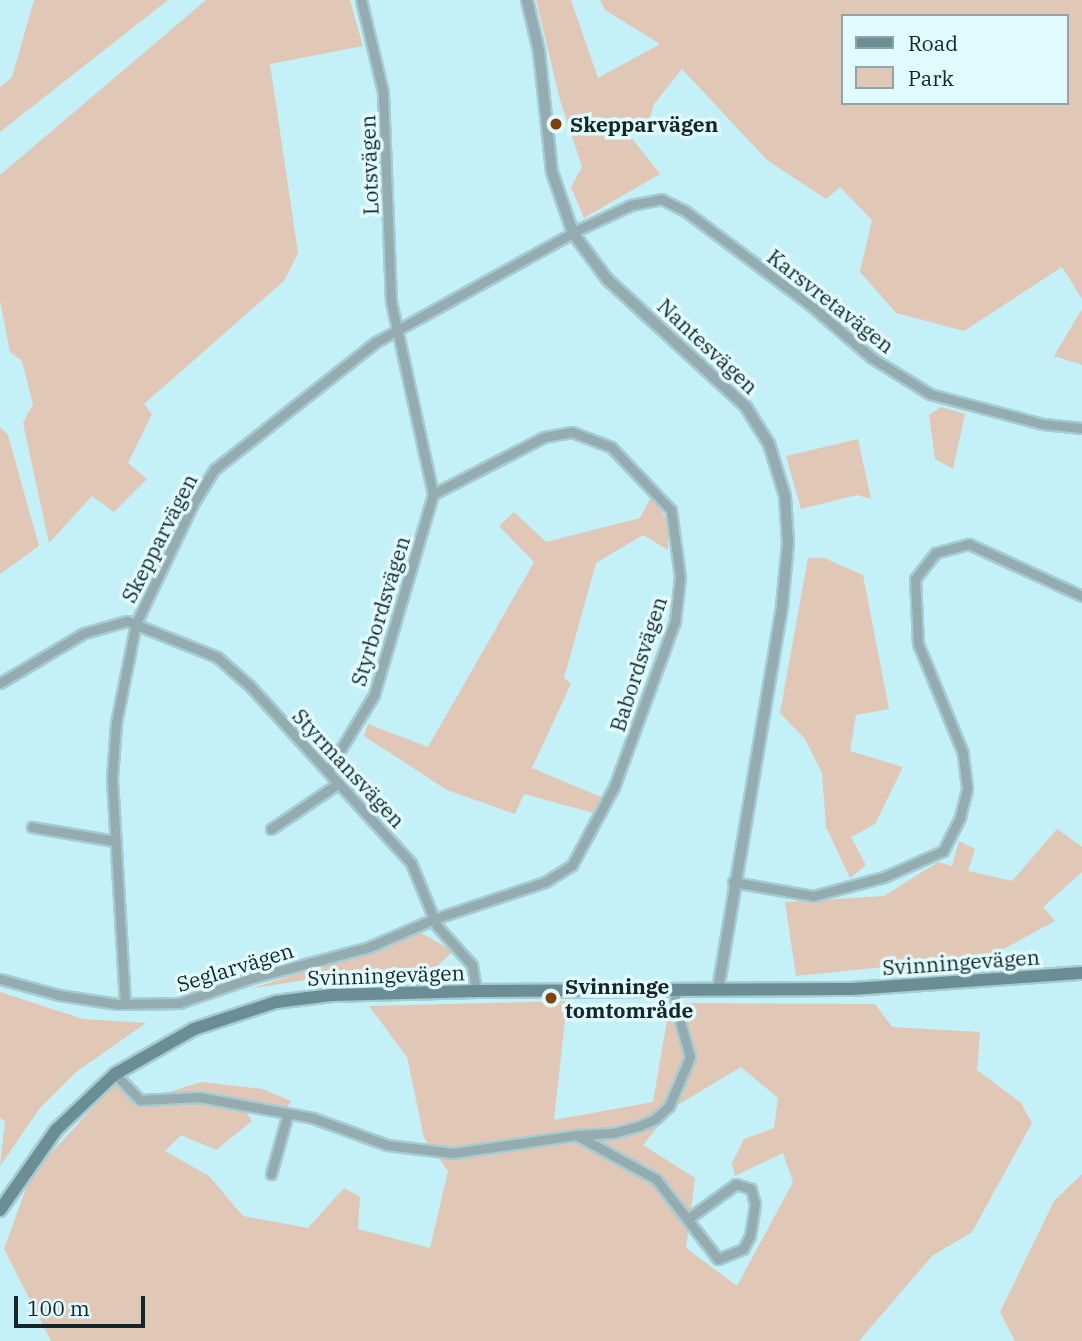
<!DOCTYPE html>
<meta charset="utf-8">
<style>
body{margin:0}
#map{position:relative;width:1082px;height:1341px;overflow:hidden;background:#c4f0f7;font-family:"IBM Plex Serif",serif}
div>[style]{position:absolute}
.green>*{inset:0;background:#e1c7b6}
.roads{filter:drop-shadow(2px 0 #a4ccd2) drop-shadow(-2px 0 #a4ccd2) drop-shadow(0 2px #a4ccd2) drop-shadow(0 -2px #a4ccd2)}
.minor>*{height:9px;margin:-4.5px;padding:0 4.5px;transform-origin:4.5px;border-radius:4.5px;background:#94acaf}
.tertiary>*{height:10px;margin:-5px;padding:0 5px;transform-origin:5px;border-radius:5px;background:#94acaf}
.secondary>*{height:12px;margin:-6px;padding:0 6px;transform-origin:6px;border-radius:6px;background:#6b8e94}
.dots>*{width:19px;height:19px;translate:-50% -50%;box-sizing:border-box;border:4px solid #e0fafe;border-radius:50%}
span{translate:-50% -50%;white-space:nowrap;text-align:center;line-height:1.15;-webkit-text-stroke:7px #e0fafe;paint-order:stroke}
.poi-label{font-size:21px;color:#152629;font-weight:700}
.left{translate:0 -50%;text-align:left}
.street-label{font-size:21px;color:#152629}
.legend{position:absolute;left:841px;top:14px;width:228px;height:91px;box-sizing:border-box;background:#e0fafe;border:2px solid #8fa5a9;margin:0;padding:9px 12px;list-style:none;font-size:21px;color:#152629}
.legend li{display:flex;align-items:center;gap:14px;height:35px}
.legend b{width:35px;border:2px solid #8fa5a9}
.scale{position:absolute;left:14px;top:1296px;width:131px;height:32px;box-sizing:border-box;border:4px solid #152629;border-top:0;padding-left:9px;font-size:21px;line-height:24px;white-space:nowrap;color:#152629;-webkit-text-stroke:5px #e0fafe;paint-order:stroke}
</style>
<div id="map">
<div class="green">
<i style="clip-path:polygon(34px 0,168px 0,0 132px,0 87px,12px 77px)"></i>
<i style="clip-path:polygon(206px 0,350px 0,363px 46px,270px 64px,298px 253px,284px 281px,144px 404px,152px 414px,128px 463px,147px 479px,114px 512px,92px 496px,49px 543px,23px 423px,33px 404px,22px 361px,10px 352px,0 301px,0 175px)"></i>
<i style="clip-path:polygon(evenodd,536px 0,571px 0,598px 78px,660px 44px,605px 10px,600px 0,1082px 0,1082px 299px,1062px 267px,964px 331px,896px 313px,860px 272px,872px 220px,840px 187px,826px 199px,767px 160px,682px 69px,654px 104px,649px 121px,630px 136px,660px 174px,584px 218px,571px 187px,582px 167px,560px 100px,536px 0,842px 16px,1066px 16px,1066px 103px,842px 103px,842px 16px)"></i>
<i style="clip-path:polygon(1082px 309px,1082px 365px,1054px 356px)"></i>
<i style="clip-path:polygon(941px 407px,965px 414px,953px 469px,935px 459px,929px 415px)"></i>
<i style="clip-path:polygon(0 427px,8px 435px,39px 546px,0 574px)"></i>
<i style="clip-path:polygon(858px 439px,871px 499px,857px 495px,801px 509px,786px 456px)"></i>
<i style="clip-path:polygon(652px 495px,668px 522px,668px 550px,643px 535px,596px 563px,564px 678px,571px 684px,532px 768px,601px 797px,597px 814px,524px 794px,515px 814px,447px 790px,364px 736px,368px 724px,428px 747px,534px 562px,499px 526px,514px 512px,546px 542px,640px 518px)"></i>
<i style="clip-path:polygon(808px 558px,824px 558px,863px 575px,889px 709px,856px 715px,850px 751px,903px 767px,875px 824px,851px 837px,866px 865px,850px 878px,826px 827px,822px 773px,805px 739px,780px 713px)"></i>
<i style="clip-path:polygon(1057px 829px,1082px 847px,1082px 872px,1043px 907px,1055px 921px,991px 956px,796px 976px,785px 902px,884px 896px,938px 862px,952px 866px,959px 841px,975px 849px,968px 871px,1012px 881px)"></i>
<i style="clip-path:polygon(421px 933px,453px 951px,433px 970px,341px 974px,250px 989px)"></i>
<i style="clip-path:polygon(0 992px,83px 1019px,146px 1023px,76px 1072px,40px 1108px,0 1166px,5px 1121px,0 1118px)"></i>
<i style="clip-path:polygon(evenodd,567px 1001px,554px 1120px,653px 1102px,670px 1003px,875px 1004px,892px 1027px,980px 1032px,977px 1070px,1021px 1103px,1032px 1123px,972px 1232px,932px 1256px,859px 1341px,51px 1341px,4px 1249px,31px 1175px,117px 1081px,147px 1099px,201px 1082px,263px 1089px,291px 1101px,286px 1110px,239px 1101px,252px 1121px,216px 1150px,181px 1135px,165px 1151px,209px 1176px,243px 1216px,308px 1228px,344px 1188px,360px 1197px,358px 1229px,430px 1248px,448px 1171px,424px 1138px,407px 1057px,369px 1006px,567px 1001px,741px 1067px,778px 1098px,774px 1128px,744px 1139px,732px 1163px,735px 1176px,783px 1153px,793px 1182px,737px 1286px,686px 1248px,695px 1178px,643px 1145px,674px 1107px,741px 1067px)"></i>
<i style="clip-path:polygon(1082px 1174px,1082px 1341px,1015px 1341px,1000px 1312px,1054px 1201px)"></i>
</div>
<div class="roads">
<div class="minor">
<i style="left:0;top:683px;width:98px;rotate:-30.8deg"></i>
<i style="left:84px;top:633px;width:45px;rotate:-15.6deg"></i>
<i style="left:127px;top:621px;width:97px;rotate:21.8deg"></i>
<i style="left:217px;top:657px;width:44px;rotate:41.3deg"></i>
<i style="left:250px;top:686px;width:239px;rotate:47.7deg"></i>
<i style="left:411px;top:863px;width:68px;rotate:67.6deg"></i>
<i style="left:437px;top:926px;width:52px;rotate:48.1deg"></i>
<i style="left:472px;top:965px;width:26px;rotate:81deg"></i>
<i style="left:328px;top:770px;width:88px;rotate:-58.5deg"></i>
<i style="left:374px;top:695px;width:209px;rotate:-73.6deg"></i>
<i style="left:433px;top:494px;width:197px;rotate:-102.3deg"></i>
<i style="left:391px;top:302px;width:210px;rotate:-92.2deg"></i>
<i style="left:383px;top:92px;width:95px;rotate:-103.4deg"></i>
<i style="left:32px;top:827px;width:84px;rotate:9.6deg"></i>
<i style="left:271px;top:829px;width:82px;rotate:-34.1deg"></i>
<i style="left:733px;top:882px;width:81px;rotate:9.9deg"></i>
<i style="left:813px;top:896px;width:73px;rotate:-15deg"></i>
<i style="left:884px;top:877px;width:64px;rotate:-23.8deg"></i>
<i style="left:943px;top:851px;width:38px;rotate:-63deg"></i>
<i style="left:960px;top:817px;width:30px;rotate:-76deg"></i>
<i style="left:967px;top:788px;width:35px;rotate:-97deg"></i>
<i style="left:963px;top:753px;width:118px;rotate:-112.4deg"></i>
<i style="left:918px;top:644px;width:65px;rotate:-92.6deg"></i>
<i style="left:915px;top:579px;width:33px;rotate:-52deg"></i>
<i style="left:935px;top:553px;width:35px;rotate:-15deg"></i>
<i style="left:969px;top:544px;width:124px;rotate:24.7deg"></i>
<i style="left:0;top:979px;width:61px;rotate:15.2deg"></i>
<i style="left:59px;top:995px;width:59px;rotate:8.8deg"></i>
<i style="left:117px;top:1004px;width:62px;rotate:-0.9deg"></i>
<i style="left:179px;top:1003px;width:77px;rotate:-18.9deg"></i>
<i style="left:252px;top:978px;width:121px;rotate:-14.8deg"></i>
<i style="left:369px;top:947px;width:71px;rotate:-23.3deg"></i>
<i style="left:434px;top:919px;width:117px;rotate:-18.4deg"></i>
<i style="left:545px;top:882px;width:32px;rotate:-32deg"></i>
<i style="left:572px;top:865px;width:89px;rotate:-61.7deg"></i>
<i style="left:614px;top:787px;width:177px;rotate:-69.8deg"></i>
<i style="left:675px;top:621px;width:44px;rotate:-83.5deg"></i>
<i style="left:680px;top:577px;width:68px;rotate:-97.7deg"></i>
<i style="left:671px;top:510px;width:87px;rotate:-133.6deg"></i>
<i style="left:611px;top:447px;width:42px;rotate:-159deg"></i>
<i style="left:572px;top:432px;width:28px;rotate:170deg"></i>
<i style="left:544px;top:437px;width:125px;rotate:152.8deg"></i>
<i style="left:675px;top:990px;width:17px;rotate:87deg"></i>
<i style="left:676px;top:1007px;width:52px;rotate:74.4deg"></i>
<i style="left:690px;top:1057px;width:53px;rotate:113.2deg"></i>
<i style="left:669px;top:1106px;width:19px;rotate:137deg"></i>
<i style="left:655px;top:1119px;width:17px;rotate:156deg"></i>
<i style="left:639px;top:1126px;width:27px;rotate:165deg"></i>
<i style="left:613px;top:1133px;width:37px;rotate:177deg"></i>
<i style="left:576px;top:1135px;width:91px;rotate:28.8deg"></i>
<i style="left:656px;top:1179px;width:101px;rotate:52.2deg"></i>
<i style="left:718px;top:1259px;width:27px;rotate:-22deg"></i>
<i style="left:743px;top:1249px;width:15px;rotate:-62deg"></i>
<i style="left:750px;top:1236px;width:32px;rotate:-81deg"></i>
<i style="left:755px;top:1204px;width:16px;rotate:-105deg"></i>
<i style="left:751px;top:1189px;width:16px;rotate:-162deg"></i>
<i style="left:736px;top:1184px;width:58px;rotate:144.1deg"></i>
<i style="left:125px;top:1004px;width:226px;rotate:-93.3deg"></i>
<i style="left:112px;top:778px;width:55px;rotate:-85.8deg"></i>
<i style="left:116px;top:723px;width:102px;rotate:-78.7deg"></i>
<i style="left:136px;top:623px;width:134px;rotate:-64.4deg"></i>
<i style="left:194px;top:502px;width:39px;rotate:-58deg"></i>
<i style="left:215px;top:469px;width:205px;rotate:-38.3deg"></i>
<i style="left:376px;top:342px;width:235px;rotate:-29deg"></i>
<i style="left:582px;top:228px;width:54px;rotate:-25.1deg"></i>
<i style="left:631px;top:205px;width:31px;rotate:-11deg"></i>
<i style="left:661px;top:199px;width:25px;rotate:26deg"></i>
<i style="left:684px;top:210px;width:155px;rotate:36.9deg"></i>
<i style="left:808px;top:303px;width:84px;rotate:40.7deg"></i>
<i style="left:872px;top:358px;width:68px;rotate:31.8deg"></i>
<i style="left:930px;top:394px;width:117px;rotate:14.9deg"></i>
<i style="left:1043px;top:424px;width:39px;rotate:6deg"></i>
<i style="left:115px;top:1074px;width:36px;rotate:46deg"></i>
<i style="left:140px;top:1100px;width:59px;rotate:-2.9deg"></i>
<i style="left:199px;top:1097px;width:116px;rotate:10.4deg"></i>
<i style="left:313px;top:1118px;width:79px;rotate:20deg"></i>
<i style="left:387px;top:1145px;width:66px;rotate:6.9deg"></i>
<i style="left:453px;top:1153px;width:124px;rotate:-8.3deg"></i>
<i style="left:271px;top:1174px;width:63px;rotate:-74.4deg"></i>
</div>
<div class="tertiary">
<i style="left:527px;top:0;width:52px;rotate:76.8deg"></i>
<i style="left:539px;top:51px;width:122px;rotate:83.9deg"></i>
<i style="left:552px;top:172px;width:65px;rotate:71deg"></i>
<i style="left:573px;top:233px;width:57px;rotate:53.5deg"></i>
<i style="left:607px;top:279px;width:189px;rotate:42.6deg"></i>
<i style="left:746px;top:407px;width:44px;rotate:58.1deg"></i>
<i style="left:769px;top:444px;width:54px;rotate:72.9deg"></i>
<i style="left:785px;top:496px;width:47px;rotate:86.3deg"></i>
<i style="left:788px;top:543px;width:64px;rotate:95.4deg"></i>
<i style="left:782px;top:607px;width:388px;rotate:99.5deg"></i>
</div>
<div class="secondary">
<i style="left:0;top:1210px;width:98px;rotate:-55deg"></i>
<i style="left:56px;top:1130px;width:81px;rotate:-43.5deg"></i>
<i style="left:115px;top:1074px;width:91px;rotate:-29.7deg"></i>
<i style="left:194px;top:1029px;width:86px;rotate:-18.2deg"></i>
<i style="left:276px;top:1002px;width:56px;rotate:-7.1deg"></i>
<i style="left:332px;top:995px;width:144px;rotate:-1.6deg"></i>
<i style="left:476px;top:991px;width:376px;rotate:-0.3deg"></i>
<i style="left:852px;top:989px;width:231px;rotate:-4deg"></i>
</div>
</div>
<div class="dots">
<i style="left:556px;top:124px;background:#824208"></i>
<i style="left:551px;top:998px;background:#824208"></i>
</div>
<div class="poi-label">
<span class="left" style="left:570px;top:124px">Skepparvägen</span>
<span class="left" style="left:565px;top:998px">Svinninge<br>tomtområde</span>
</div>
<div class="street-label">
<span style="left:369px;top:165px;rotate:-92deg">Lotsvägen</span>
<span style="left:831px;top:301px;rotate:38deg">Karsvretavägen</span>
<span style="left:708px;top:346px;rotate:43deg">Nantesvägen</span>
<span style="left:159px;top:538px;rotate:-63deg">Skepparvägen</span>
<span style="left:380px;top:611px;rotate:-73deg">Styrbordsvägen</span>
<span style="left:638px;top:664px;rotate:-72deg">Babordsvägen</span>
<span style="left:349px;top:768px;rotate:47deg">Styrmansvägen</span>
<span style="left:961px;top:962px;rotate:-4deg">Svinningevägen</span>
<span style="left:235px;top:967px;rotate:-17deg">Seglarvägen</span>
<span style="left:386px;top:975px;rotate:-2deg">Svinningevägen</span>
</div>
<ul class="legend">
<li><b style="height:9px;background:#6b8e94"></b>Road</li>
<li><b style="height:19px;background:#e1c7b6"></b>Park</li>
</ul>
<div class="scale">100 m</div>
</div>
